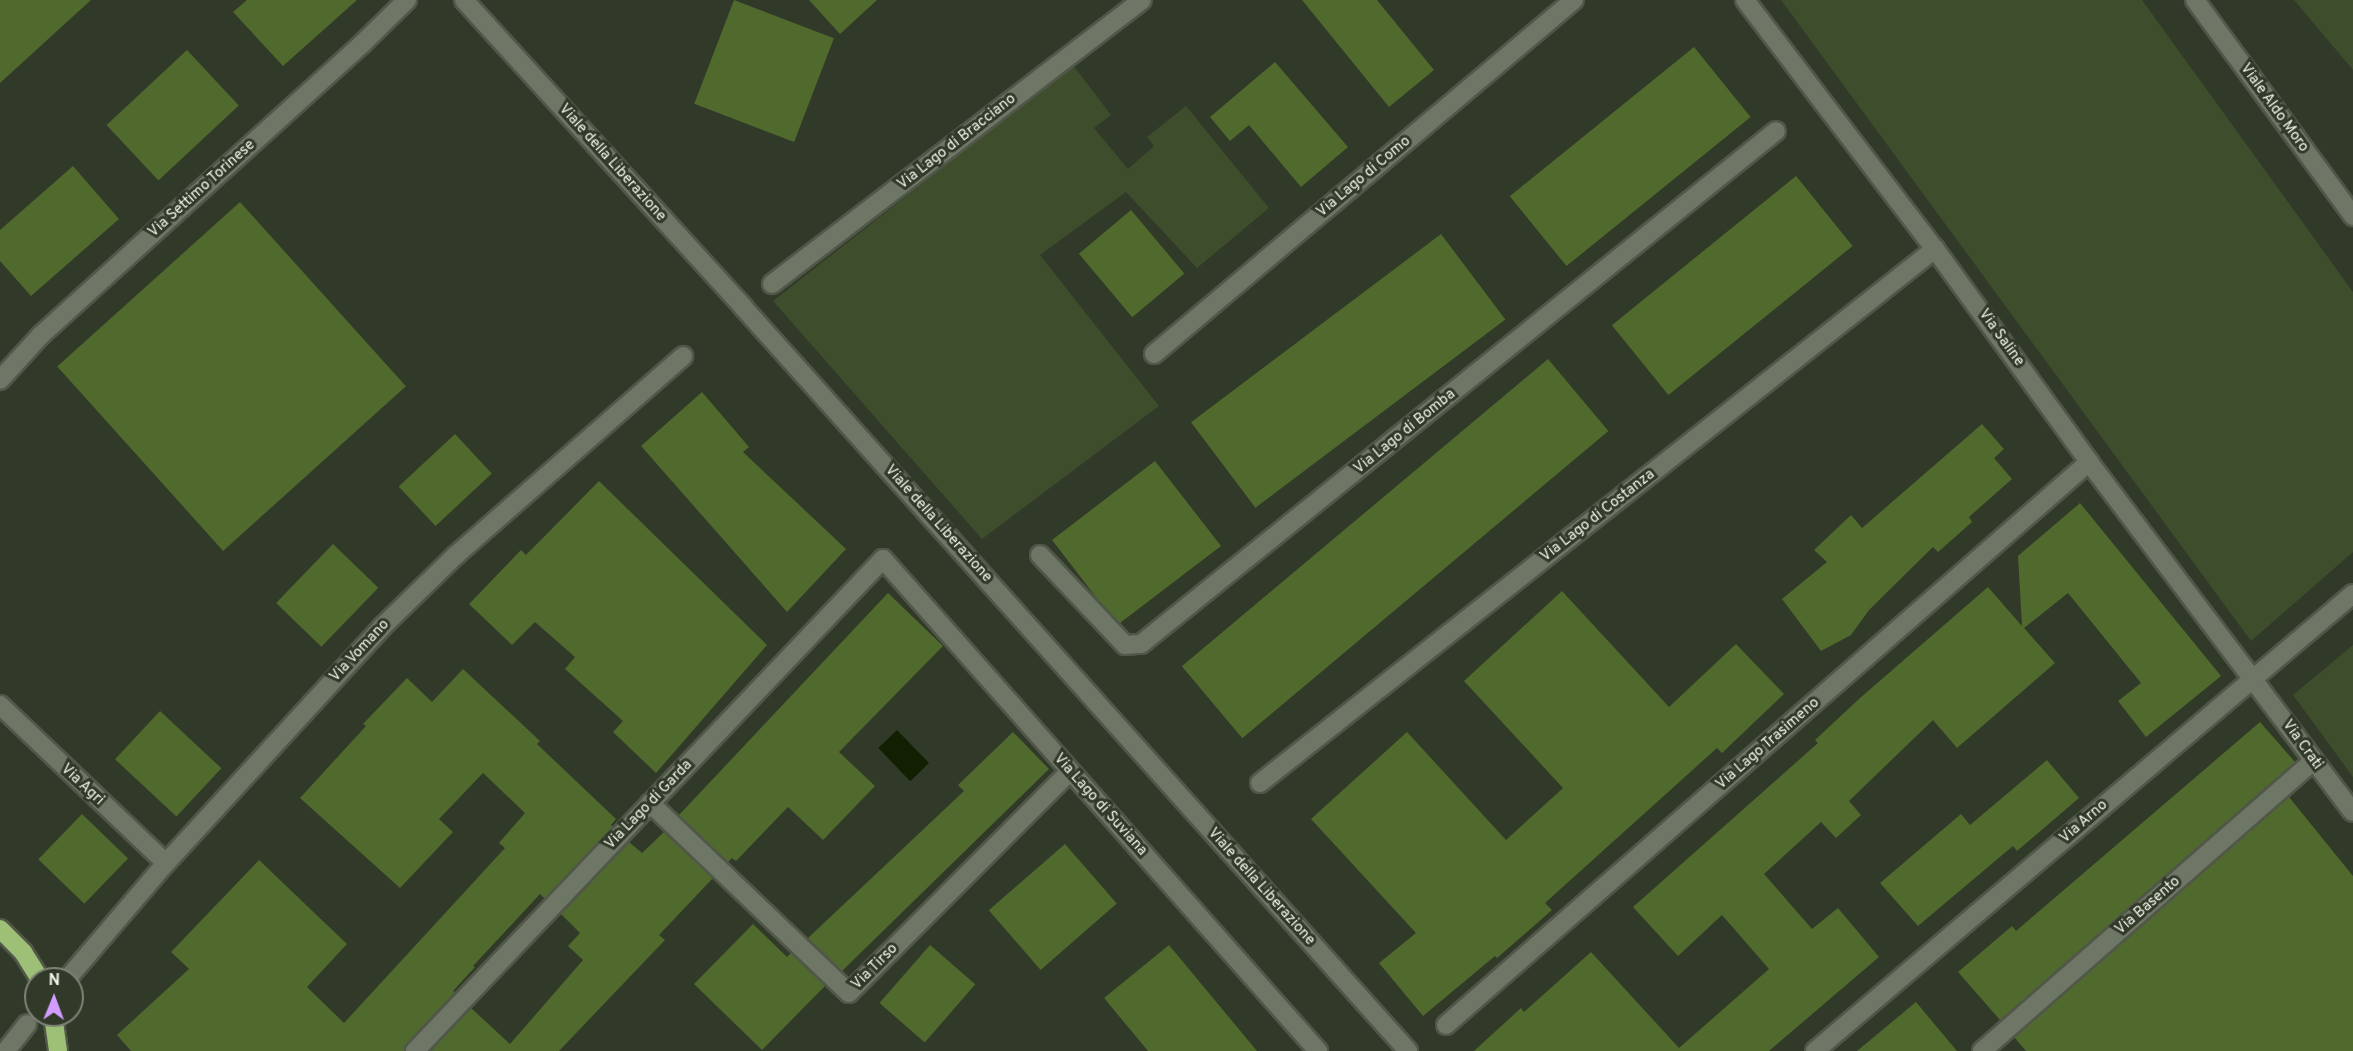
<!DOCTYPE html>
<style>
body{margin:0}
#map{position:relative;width:2353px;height:1051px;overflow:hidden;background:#313928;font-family:Overpass,sans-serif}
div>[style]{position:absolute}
.green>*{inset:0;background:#3e4d2c}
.water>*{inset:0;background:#131f01;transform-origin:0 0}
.building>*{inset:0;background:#50692d;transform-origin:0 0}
.roads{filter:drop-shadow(2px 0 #515749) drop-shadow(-2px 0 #515749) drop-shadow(0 2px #515749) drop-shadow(0 -2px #515749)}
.minor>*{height:18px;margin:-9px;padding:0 9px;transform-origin:9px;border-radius:9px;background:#6e7765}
.highway>*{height:18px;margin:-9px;padding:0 9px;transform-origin:9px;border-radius:9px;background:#9ebf76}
span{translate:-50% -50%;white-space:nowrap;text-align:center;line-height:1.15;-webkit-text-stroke:6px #313928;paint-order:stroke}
.street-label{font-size:15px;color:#eff5ea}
.north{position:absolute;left:24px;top:967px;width:60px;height:60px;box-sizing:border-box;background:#313928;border:2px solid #7d8476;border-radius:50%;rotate:1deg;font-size:16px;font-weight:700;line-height:24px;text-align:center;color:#eff5ea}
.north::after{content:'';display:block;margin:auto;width:21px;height:27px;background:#d19dfe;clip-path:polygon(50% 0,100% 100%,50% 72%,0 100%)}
</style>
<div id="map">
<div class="green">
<i style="clip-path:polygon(1781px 0,2142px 0,2353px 292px,2353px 552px,2251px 641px)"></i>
<i style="clip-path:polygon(2294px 0,2353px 0,2353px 70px)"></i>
<i style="clip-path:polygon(1073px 65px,1111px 115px,1094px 128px,1128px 169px,1154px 146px,1147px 137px,1186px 106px,1269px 208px,1197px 268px,1126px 192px,1040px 255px,1159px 406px,982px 539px,773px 301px)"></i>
<i style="clip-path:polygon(2353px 645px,2353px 777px,2293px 695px)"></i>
</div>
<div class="water">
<i style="left:897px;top:730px;width:46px;height:26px;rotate:46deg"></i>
</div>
<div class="building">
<i style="clip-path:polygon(0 0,91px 0,0 83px)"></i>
<i style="clip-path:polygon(247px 0,357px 0,283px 66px,233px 12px)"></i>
<i style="left:734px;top:0;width:107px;height:111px;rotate:21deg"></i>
<i style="clip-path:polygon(809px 0,877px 0,840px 34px)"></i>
<i style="clip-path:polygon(1302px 0,1377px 0,1434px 70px,1389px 107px)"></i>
<i style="left:1694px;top:47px;width:90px;height:237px;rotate:51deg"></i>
<i style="left:187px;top:50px;width:76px;height:110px;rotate:47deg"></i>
<i style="clip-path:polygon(1275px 62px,1348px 147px,1301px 187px,1249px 125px,1230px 141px,1210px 117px)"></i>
<i style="clip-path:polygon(73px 166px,119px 219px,31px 296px,0 261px,0 230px)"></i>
<i style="left:1796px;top:176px;width:90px;height:237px;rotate:51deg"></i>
<i style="left:240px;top:202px;width:248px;height:246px;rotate:48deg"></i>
<i style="left:1131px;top:210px;width:83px;height:68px;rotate:50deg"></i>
<i style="left:1441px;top:234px;width:107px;height:313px;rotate:53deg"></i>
<i style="left:1548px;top:359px;width:94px;height:478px;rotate:50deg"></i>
<i style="clip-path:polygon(702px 392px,749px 447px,743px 452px,846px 549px,787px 612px,641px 446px)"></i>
<i style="clip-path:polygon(1982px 424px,2004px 449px,1994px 458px,2012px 479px,1969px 517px,1972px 522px,1938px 552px,1933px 547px,1869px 610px,1851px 635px,1821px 651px,1782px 599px,1827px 562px,1814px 550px,1851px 515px,1862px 528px)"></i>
<i style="left:455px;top:434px;width:54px;height:77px;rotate:47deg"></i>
<i style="clip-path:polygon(1155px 461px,1221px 546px,1120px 623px,1099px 601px,1052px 540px)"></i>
<i style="clip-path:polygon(599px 481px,767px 645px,656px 773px,613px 732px,623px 721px,565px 669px,575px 657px,535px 622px,512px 645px,469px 604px,521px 550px,526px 555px)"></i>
<i style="clip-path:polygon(2080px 503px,2221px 676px,2146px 737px,2118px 701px,2141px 683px,2068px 593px,2024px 628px,2055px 663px,1957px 748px,1933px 720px,1849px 801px,1861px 815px,1836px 838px,1821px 822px,1764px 874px,1812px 929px,1838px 908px,1879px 957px,1769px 1051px,1474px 1051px,1521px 1008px,1524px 1012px,1591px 952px,1679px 1048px,1769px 969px,1722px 915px,1678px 956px,1633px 907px,1818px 743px,1815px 740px,1860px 698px,1988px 587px,2022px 626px,2018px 556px)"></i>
<i style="left:333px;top:544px;width:63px;height:82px;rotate:44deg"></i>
<i style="clip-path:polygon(1562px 591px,1669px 707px,1736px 644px,1784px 694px,1722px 753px,1717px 748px,1545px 903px,1552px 910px,1497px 958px,1495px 956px,1423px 1016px,1379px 963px,1416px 933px,1311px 819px,1407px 732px,1506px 840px,1563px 788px,1464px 681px)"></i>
<i style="clip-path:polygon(888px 593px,943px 646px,839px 752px,875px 786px,823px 840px,788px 807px,736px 861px,732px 858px,728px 862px,679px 815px)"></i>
<i style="clip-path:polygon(463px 669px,540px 741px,537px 744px,616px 819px,611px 825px,613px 827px,545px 899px,540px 894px,473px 966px,475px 967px,453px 991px,455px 992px,407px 1043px,404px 1051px,131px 1051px,117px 1035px,189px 969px,171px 952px,259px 860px,347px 944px,307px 987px,344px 1023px,505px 848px,499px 843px,525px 813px,483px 773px,439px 819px,453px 832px,400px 888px,300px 798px,366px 726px,363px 724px,407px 678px,432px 702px)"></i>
<i style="left:160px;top:711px;width:84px;height:66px;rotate:43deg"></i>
<i style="clip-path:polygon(2260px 722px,2295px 762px,2000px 1020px,1958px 972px,2012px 926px,2016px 931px)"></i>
<i style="clip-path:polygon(1013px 732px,1049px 769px,842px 971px,808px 938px,964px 791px,958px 785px)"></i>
<i style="clip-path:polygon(2047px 760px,2079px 798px,2017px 851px,2013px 846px,1918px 926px,1880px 883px,1961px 814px,1970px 825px)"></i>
<i style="clip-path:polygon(2289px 797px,2353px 876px,2353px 1051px,2026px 1051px,2014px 1037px)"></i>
<i style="left:82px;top:814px;width:64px;height:63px;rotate:44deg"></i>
<i style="clip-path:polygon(664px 832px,713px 878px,659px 935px,665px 940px,559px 1051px,431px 1051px,471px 1008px,510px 1044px,583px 960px,568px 946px,580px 933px,561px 914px,629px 842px,642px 853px)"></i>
<i style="left:1065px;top:844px;width:79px;height:101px;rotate:49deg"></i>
<i style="clip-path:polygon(753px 924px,787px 957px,791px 953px,825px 986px,762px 1050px,694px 984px)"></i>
<i style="left:930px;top:945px;width:60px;height:77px;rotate:41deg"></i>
<i style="clip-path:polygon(1169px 945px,1257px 1051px,1148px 1051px,1104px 998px)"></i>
<i style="clip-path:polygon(1916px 1002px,1957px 1051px,1857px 1051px)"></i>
</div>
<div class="roads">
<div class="minor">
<i style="left:464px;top:0;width:415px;rotate:47.7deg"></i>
<i style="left:743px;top:307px;width:998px;rotate:48.21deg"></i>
<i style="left:1745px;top:0;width:313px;rotate:52.7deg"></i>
<i style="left:1935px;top:249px;width:263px;rotate:54.1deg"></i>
<i style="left:2089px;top:462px;width:438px;rotate:53deg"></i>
<i style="left:2195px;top:0;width:268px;rotate:53.8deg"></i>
<i style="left:772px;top:284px;width:466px;rotate:-37.5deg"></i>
<i style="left:1154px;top:354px;width:549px;rotate:-40.13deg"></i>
<i style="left:0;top:380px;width:61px;rotate:-47.7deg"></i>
<i style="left:41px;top:335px;width:433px;rotate:-42.2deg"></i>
<i style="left:362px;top:44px;width:63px;rotate:-44.4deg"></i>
<i style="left:1040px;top:555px;width:124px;rotate:46.6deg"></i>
<i style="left:1125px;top:645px;width:16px;rotate:-4deg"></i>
<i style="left:1141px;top:644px;width:816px;rotate:-38.93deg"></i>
<i style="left:0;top:705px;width:229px;rotate:43.6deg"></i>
<i style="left:1260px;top:783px;width:861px;rotate:-38.35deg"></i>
<i style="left:650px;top:803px;width:275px;rotate:43.7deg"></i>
<i style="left:849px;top:993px;width:313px;rotate:-45.1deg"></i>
<i style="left:68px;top:978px;width:151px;rotate:-49.6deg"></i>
<i style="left:166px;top:863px;width:320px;rotate:-47.5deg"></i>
<i style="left:382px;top:627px;width:103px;rotate:-44.2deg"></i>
<i style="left:456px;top:555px;width:302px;rotate:-41.2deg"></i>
<i style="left:1446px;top:1025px;width:855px;rotate:-41.2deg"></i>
<i style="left:6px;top:1051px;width:34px;rotate:-52deg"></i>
<i style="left:415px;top:1051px;width:679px;rotate:-46.43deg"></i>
<i style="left:883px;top:559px;width:657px;rotate:48.52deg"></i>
<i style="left:1815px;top:1051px;width:706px;rotate:-40.35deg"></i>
<i style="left:1982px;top:1051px;width:440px;rotate:-41.2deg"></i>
</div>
<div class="highway">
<i style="left:0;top:929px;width:33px;rotate:45deg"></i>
<i style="left:23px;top:952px;width:32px;rotate:58deg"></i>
<i style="left:53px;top:1015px;width:36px;rotate:82deg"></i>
</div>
</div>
<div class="street-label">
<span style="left:2274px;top:108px;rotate:54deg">Viale Aldo Moro</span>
<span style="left:957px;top:142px;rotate:-38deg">Via Lago di Bracciano</span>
<span style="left:612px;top:163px;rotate:48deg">Viale della Liberazione</span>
<span style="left:1364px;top:177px;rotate:-40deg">Via Lago di Como</span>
<span style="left:202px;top:189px;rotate:-42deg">Via Settimo Torinese</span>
<span style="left:2001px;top:338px;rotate:54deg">Via Saline</span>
<span style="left:1405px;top:432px;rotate:-39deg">Via Lago di Bomba</span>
<span style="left:1598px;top:516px;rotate:-38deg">Via Lago di Costanza</span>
<span style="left:938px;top:524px;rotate:48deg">Viale della Liberazione</span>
<span style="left:360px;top:651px;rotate:-47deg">Via Vomano</span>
<span style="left:1768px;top:744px;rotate:-41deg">Via Lago Trasimeno</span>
<span style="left:2302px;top:745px;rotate:54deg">Via Crati</span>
<span style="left:82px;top:785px;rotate:43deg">Via Agri</span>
<span style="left:649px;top:805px;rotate:-46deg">Via Lago di Garda</span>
<span style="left:1100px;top:805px;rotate:48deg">Via Lago di Suviana</span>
<span style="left:2084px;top:822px;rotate:-41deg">Via Arno</span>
<span style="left:1261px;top:887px;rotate:48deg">Viale della Liberazione</span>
<span style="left:2148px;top:906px;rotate:-41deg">Via Basento</span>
<span style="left:875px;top:967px;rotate:-45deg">Via Tirso</span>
</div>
<div class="north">N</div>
</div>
